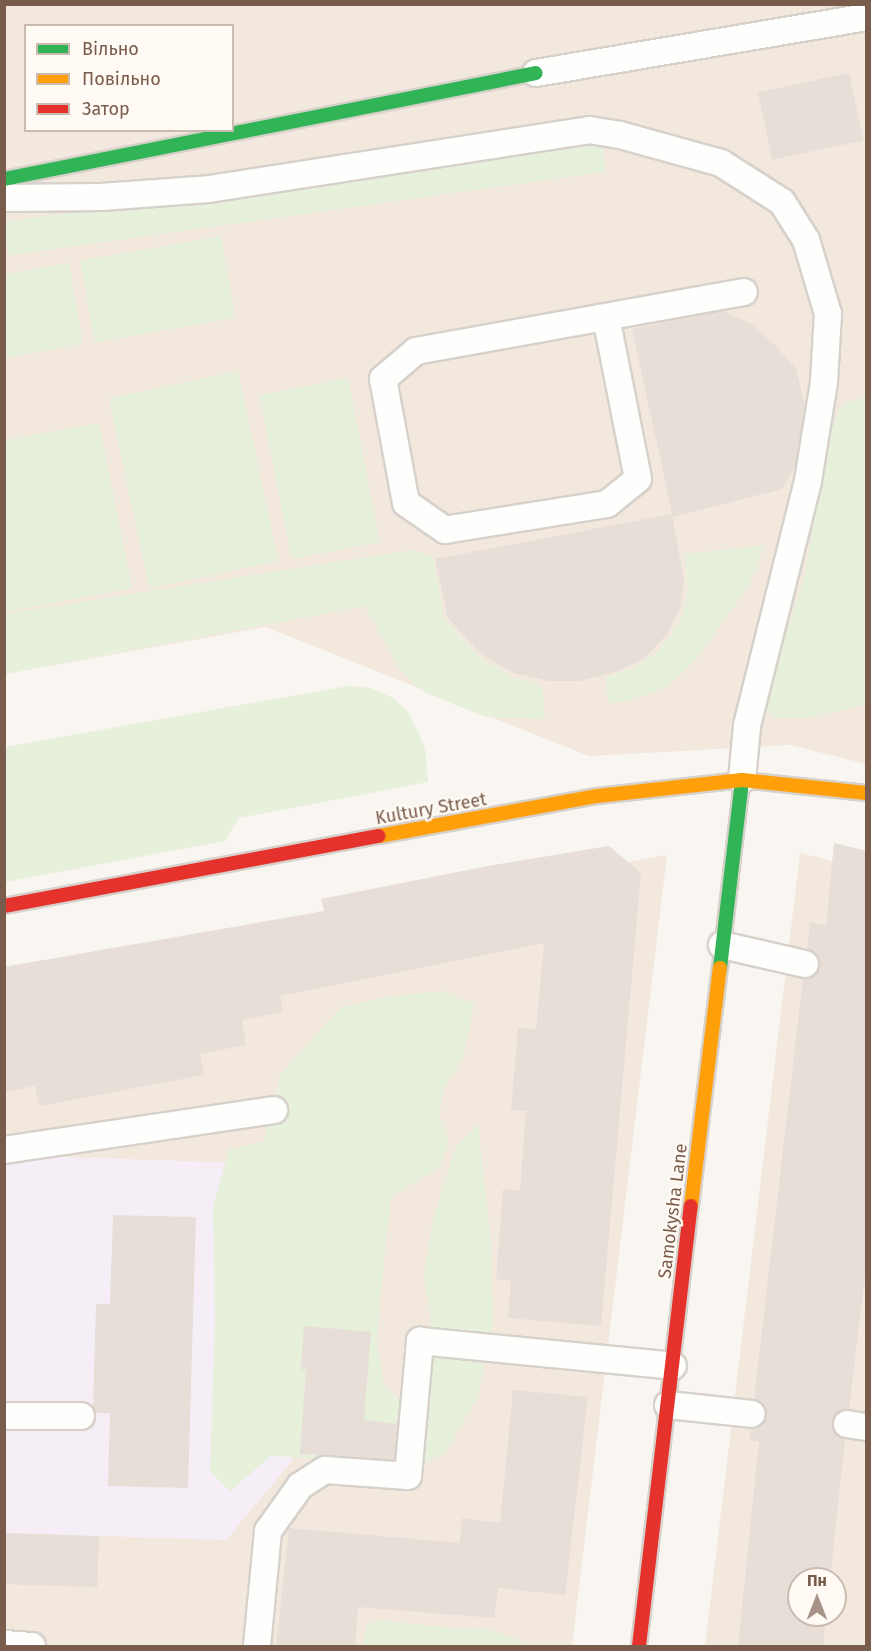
<!DOCTYPE html>
<meta charset="utf-8">
<style>
body{margin:0}
#map{position:relative;width:871px;height:1651px;overflow:hidden;background:#f9f5f0;font-family:"Fira Sans",sans-serif}
div>[style]{position:absolute}
.residential>*{inset:0;background:#f2e8de}
.education>*{inset:0;background:#f6eef6}
.green>*{inset:0;background:#e7f0db;transform-origin:0 0}
.building>*{inset:0;background:#e6ded7;transform-origin:0 0}
.roads{filter:drop-shadow(2px 0 #d7d1cb) drop-shadow(-2px 0 #d7d1cb) drop-shadow(0 2px #d7d1cb) drop-shadow(0 -2px #d7d1cb)}
.lane>*{height:26px;margin:-13px;padding:0 13px;transform-origin:13px;border-radius:13px;background:#fefefd}
.fast>*{height:14px;margin:-7px;padding:0 7px;transform-origin:7px;border-radius:7px;background:#30b455}
.slow>*{height:14px;margin:-7px;padding:0 7px;transform-origin:7px;border-radius:7px;background:#ff9f0a}
.jam>*{height:14px;margin:-7px;padding:0 7px;transform-origin:7px;border-radius:7px;background:#e5322d}
span{translate:-50% -50%;white-space:nowrap;text-align:center;line-height:1.15;-webkit-text-stroke:4.5px #fffaf3;paint-order:stroke}
.street-label{font-size:18px;color:#7a5c4d}
.frame{position:absolute;inset:0;border:6px solid #7a5c4d;pointer-events:none}
.legend{position:absolute;left:24px;top:24px;width:210px;height:108px;box-sizing:border-box;background:#fffaf3;border:2px solid #cabbb1;margin:0;padding:8px 10px;list-style:none;font-size:18px;color:#7a5c4d}
.legend li{display:flex;align-items:center;gap:12px;height:30px}
.legend b{width:30px;border:2px solid #cabbb1}
.north{position:absolute;left:787px;top:1567px;width:60px;height:60px;box-sizing:border-box;background:#fffaf3;border:2px solid #cabbb1;border-radius:50%;rotate:0deg;font-size:16px;font-weight:700;line-height:24px;text-align:center;color:#7a5c4d}
.north::after{content:'';display:block;margin:auto;width:21px;height:27px;background:#a69286;clip-path:polygon(50% 0,100% 100%,50% 72%,0 100%)}
</style>
<div id="map">
<div class="residential">
<i style="clip-path:polygon(evenodd,5px 5px,866px 5px,866px 764px,790px 745px,589px 756px,266px 627px,5px 674px,5px 5px,26px 26px,232px 26px,232px 130px,26px 130px,26px 26px)"></i>
<i style="clip-path:polygon(evenodd,800px 853px,866px 869px,866px 1646px,705px 1646px,800px 853px,799px 1579px,835px 1579px,835px 1615px,799px 1615px,799px 1579px)"></i>
<i style="clip-path:polygon(667px 855px,572px 1646px,5px 1646px,5px 976px)"></i>
</div>
<div class="education">
<i style="clip-path:polygon(5px 1155px,301px 1165px,292px 1461px,226px 1540px,5px 1533px)"></i>
</div>
<div class="green">
<i style="left:601px;top:138px;width:34px;height:603px;rotate:82deg"></i>
<i style="left:221px;top:236px;width:83px;height:143px;rotate:80deg"></i>
<i style="clip-path:polygon(69px 263px,83px 344px,5px 358px,5px 274px)"></i>
<i style="left:238px;top:371px;width:194px;height:132px;rotate:78deg"></i>
<i style="left:348px;top:378px;width:167px;height:90px;rotate:79deg"></i>
<i style="clip-path:polygon(866px 396px,866px 705px,805px 718px,777px 718px,761px 709px,767px 702px,767px 690px,805px 576px,827px 441px,841px 406px)"></i>
<i style="clip-path:polygon(99px 423px,132px 588px,5px 612px,5px 440px)"></i>
<i style="clip-path:polygon(764px 545px,758px 565px,746px 590px,693px 663px,663px 689px,631px 700px,609px 704px,605px 678px,633px 668px,654px 655px,672px 634px,683px 614px,688px 590px,684px 554px)"></i>
<i style="clip-path:polygon(412px 550px,433px 557px,444px 619px,479px 657px,513px 677px,542px 686px,545px 719px,485px 717px,424px 692px,400px 670px,365px 606px,5px 674px,5px 614px)"></i>
<i style="clip-path:polygon(348px 686px,371px 688px,393px 698px,409px 713px,425px 748px,428px 782px,239px 818px,225px 841px,5px 882px,5px 747px)"></i>
<i style="clip-path:polygon(445px 991px,474px 1004px,464px 1056px,444px 1089px,439px 1115px,449px 1142px,440px 1168px,391px 1196px,381px 1289px,377px 1342px,384px 1385px,407px 1408px,399px 1463px,271px 1456px,230px 1491px,210px 1471px,215px 1318px,213px 1207px,229px 1150px,264px 1141px,280px 1075px,341px 1007px,387px 997px)"></i>
<i style="clip-path:polygon(478px 1124px,491px 1240px,493px 1324px,478px 1396px,445px 1454px,426px 1462px,417px 1452px,423px 1423px,431px 1319px,424px 1276px,433px 1219px,455px 1149px)"></i>
<i style="clip-path:polygon(380px 1620px,456px 1629px,490px 1629px,533px 1646px,363px 1646px,366px 1625px)"></i>
</div>
<div class="building">
<i style="left:849px;top:73px;width:69px;height:93px;rotate:78deg"></i>
<i style="clip-path:polygon(722px 311px,751px 324px,774px 344px,796px 369px,805px 405px,795px 466px,782px 489px,673px 517px,632px 329px)"></i>
<i style="clip-path:polygon(672px 514px,684px 581px,681px 605px,668px 633px,645px 658px,618px 671px,579px 681px,549px 681px,514px 673px,482px 655px,448px 618px,435px 559px)"></i>
<i style="clip-path:polygon(834px 843px,867px 851px,867px 1260px,849px 1409px,836px 1414px,832px 1422px,837px 1435px,845px 1439px,830px 1579px,799px 1579px,799px 1615px,826px 1615px,823px 1647px,738px 1647px,759px 1441px,749px 1441px,751px 1429px,764px 1423px,767px 1415px,765px 1407px,754px 1399px,803px 979px,816px 975px,820px 967px,816px 953px,807px 949px,810px 922px,826px 926px)"></i>
<i style="clip-path:polygon(609px 846px,641px 873px,601px 1326px,508px 1318px,511px 1281px,496px 1279px,503px 1189px,520px 1191px,526px 1111px,511px 1110px,518px 1028px,536px 1029px,544px 943px,280px 996px,283px 1012px,242px 1020px,246px 1045px,200px 1054px,204px 1075px,39px 1106px,35px 1086px,4px 1092px,4px 967px,324px 911px,321px 899px,488px 866px)"></i>
<i style="clip-path:polygon(113px 1215px,196px 1217px,188px 1488px,108px 1486px,110px 1413px,95px 1413px,93px 1407px,96px 1304px,110px 1304px)"></i>
<i style="clip-path:polygon(304px 1326px,371px 1332px,364px 1420px,398px 1424px,394px 1460px,300px 1454px,306px 1370px,301px 1369px)"></i>
<i style="clip-path:polygon(513px 1390px,588px 1397px,565px 1595px,498px 1588px,494px 1618px,358px 1607px,355px 1647px,276px 1647px,289px 1528px,460px 1543px,462px 1518px,500px 1523px)"></i>
<i style="left:4px;top:1533px;width:95px;height:51px;rotate:2deg"></i>
</div>
<div class="roads">
<div class="lane">
<i style="left:536px;top:73px;width:335px;rotate:-9.6deg"></i>
<i style="left:4px;top:198px;width:97px;rotate:-0.6deg"></i>
<i style="left:101px;top:197px;width:108px;rotate:-4.2deg"></i>
<i style="left:209px;top:189px;width:385px;rotate:-8.8deg"></i>
<i style="left:589px;top:130px;width:31px;rotate:9deg"></i>
<i style="left:620px;top:135px;width:105px;rotate:15.5deg"></i>
<i style="left:721px;top:163px;width:72px;rotate:32.6deg"></i>
<i style="left:782px;top:202px;width:45px;rotate:57.7deg"></i>
<i style="left:806px;top:240px;width:77px;rotate:73.4deg"></i>
<i style="left:828px;top:314px;width:68px;rotate:93.4deg"></i>
<i style="left:824px;top:382px;width:100px;rotate:99.2deg"></i>
<i style="left:808px;top:481px;width:252px;rotate:104deg"></i>
<i style="left:747px;top:726px;width:54px;rotate:95.3deg"></i>
<i style="left:606px;top:317px;width:165px;rotate:78.8deg"></i>
<i style="left:638px;top:479px;width:40px;rotate:141deg"></i>
<i style="left:607px;top:504px;width:164px;rotate:170.9deg"></i>
<i style="left:445px;top:530px;width:47px;rotate:-145.3deg"></i>
<i style="left:406px;top:503px;width:126px;rotate:-100.5deg"></i>
<i style="left:383px;top:379px;width:43px;rotate:-40.3deg"></i>
<i style="left:416px;top:351px;width:333px;rotate:-10.2deg"></i>
<i style="left:722px;top:945px;width:85px;rotate:12.9deg"></i>
<i style="left:4px;top:1150px;width:273px;rotate:-8.4deg"></i>
<i style="left:668px;top:1405px;width:84px;rotate:6.1deg"></i>
<i style="left:4px;top:1416px;width:77px"></i>
<i style="left:847px;top:1424px;width:19px;rotate:9deg"></i>
<i style="left:4px;top:1644px;width:28px;rotate:4deg"></i>
<i style="left:257px;top:1646px;width:116px;rotate:-84.5deg"></i>
<i style="left:268px;top:1531px;width:55px;rotate:-54.6deg"></i>
<i style="left:300px;top:1486px;width:30px;rotate:-33deg"></i>
<i style="left:325px;top:1470px;width:83px;rotate:4.1deg"></i>
<i style="left:408px;top:1476px;width:136px;rotate:-84.9deg"></i>
<i style="left:420px;top:1341px;width:254px;rotate:5.6deg"></i>
</div>
<div class="fast">
<i style="left:4px;top:179px;width:542px;rotate:-11.27deg"></i>
<i style="left:720px;top:968px;width:189px;rotate:-83.3deg"></i>
</div>
<div class="slow">
<i style="left:379px;top:836px;width:222px;rotate:-10.4deg"></i>
<i style="left:597px;top:796px;width:146px;rotate:-6.3deg"></i>
<i style="left:742px;top:780px;width:125px;rotate:6deg"></i>
<i style="left:691px;top:1206px;width:240px;rotate:-83.1deg"></i>
</div>
<div class="jam">
<i style="left:4px;top:906px;width:381px;rotate:-10.6deg"></i>
<i style="left:639px;top:1646px;width:443px;rotate:-83.3deg"></i>
</div>
</div>
<div class="street-label">
<span style="left:431px;top:809px;rotate:-10deg">Kultury Street</span>
<span style="left:673px;top:1211px;rotate:-83deg">Samokysha Lane</span>
</div>
<div class="frame"></div>
<ul class="legend">
<li><b style="height:8px;background:#30b455"></b>Вільно</li>
<li><b style="height:8px;background:#ff9f0a"></b>Повільно</li>
<li><b style="height:8px;background:#e5322d"></b>Затор</li>
</ul>
<div class="north">Пн</div>
</div>
